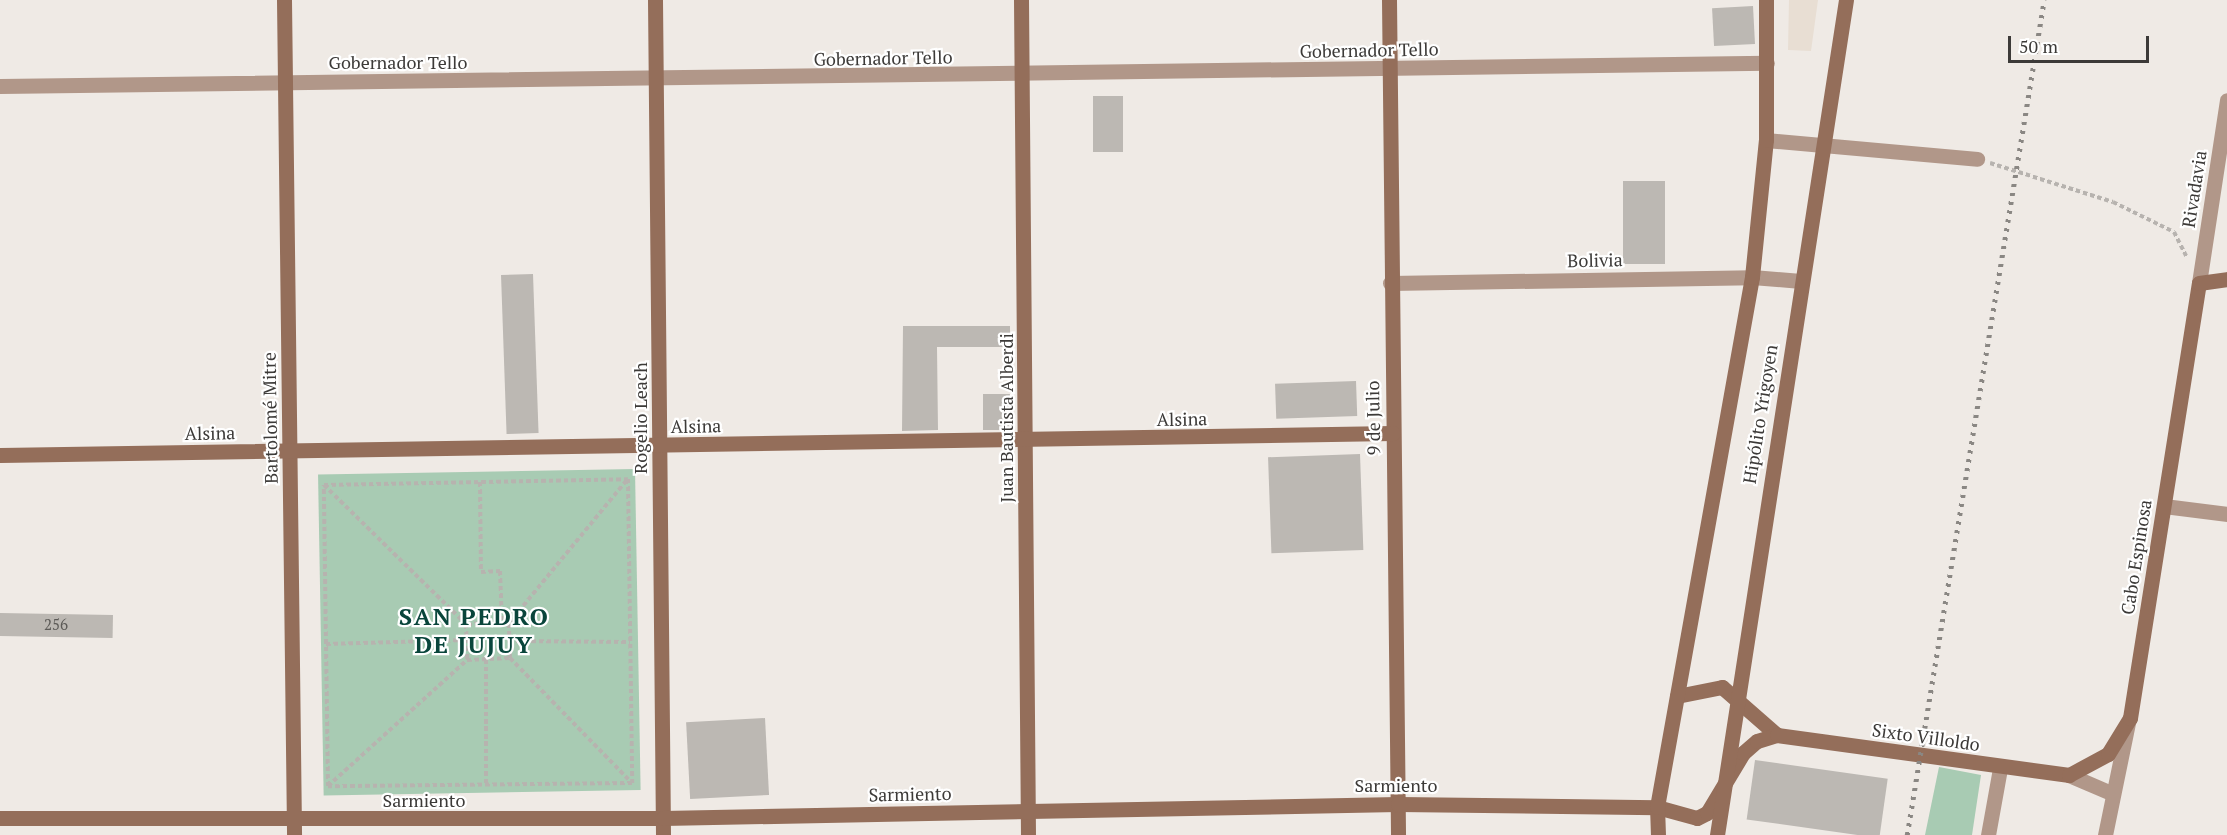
<!DOCTYPE html>
<meta charset="utf-8">
<style>
body{margin:0}
#map{position:relative;width:2227px;height:835px;overflow:hidden;background:#efeae5;font-family:"PT Serif",serif}
div>[style]{position:absolute}
.built>*{inset:0;background:#e8ded3}
.green>*{inset:0;background:#a8cbb3;transform-origin:0 0}
.building>*{inset:0;background:#bcb8b3;transform-origin:0 0}
.path>*{height:4px;margin-top:-2px;transform-origin:0;background:repeating-linear-gradient(90deg,#b7b3af 0 4.5px,transparent 0 7.5px)}
.street>*{height:15px;margin:-7.5px;padding:0 7.5px;transform-origin:7.5px;border-radius:7.5px;background:#b19789}
.secondary>*{height:15px;margin:-7.5px;padding:0 7.5px;transform-origin:7.5px;border-radius:7.5px;background:#946e5a}
.rail>*{height:4.5px;margin-top:-2.25px;transform-origin:0;background:repeating-linear-gradient(90deg,#8a8783 0 3px,transparent 0 9px)}
span{translate:-50% -50%;white-space:nowrap;text-align:center;line-height:1.15;-webkit-text-stroke:4.5px #fff;paint-order:stroke}
.number-label{font-size:15px;color:#5c5a57}
.number-label span{-webkit-text-stroke-width:0}
.street-label{font-size:18px;color:#3c3a38}
.district-label{font-size:24px;color:#09453b;font-weight:700;letter-spacing:1.5px}
.scale{position:absolute;left:2008px;top:36px;width:141px;height:27px;box-sizing:border-box;border:3px solid #3c3a38;border-top:0;padding-left:8px;font-size:18px;line-height:21px;white-space:nowrap;color:#3c3a38;-webkit-text-stroke:4px #fff;paint-order:stroke}
</style>
<div id="map">
<div class="built">
<i style="clip-path:polygon(1789px 0,1818px 0,1811px 51px,1788px 50px)"></i>
</div>
<div class="green">
<i style="left:635px;top:469px;width:321px;height:317px;rotate:89deg"></i>
<i style="clip-path:polygon(1939px 767px,1981px 775px,1972px 835px,1925px 835px)"></i>
</div>
<div class="building">
<i style="left:1753px;top:6px;width:38px;height:41px;rotate:87deg"></i>
<i style="left:1093px;top:96px;width:30px;height:56px"></i>
<i style="left:1623px;top:181px;width:42px;height:83px"></i>
<i style="left:533px;top:274px;width:159px;height:32px;rotate:88deg"></i>
<i style="clip-path:polygon(903px 326px,1010px 326px,1010px 347px,937px 347px,938px 430px,902px 431px)"></i>
<i style="left:1356px;top:381px;width:35px;height:81px;rotate:88deg"></i>
<i style="left:983px;top:394px;width:27px;height:36px"></i>
<i style="left:1360px;top:454px;width:96px;height:92px;rotate:88deg"></i>
<i style="left:0;top:613px;width:113px;height:23px;rotate:1deg"></i>
<i style="left:765px;top:718px;width:77px;height:79px;rotate:87deg"></i>
<i style="left:1755px;top:760px;width:134px;height:60px;rotate:8deg"></i>
</div>
<div class="path">
<i style="left:1990px;top:163px;width:129px;rotate:17.6deg"></i>
<i style="left:2113px;top:202px;width:68px;rotate:26.2deg"></i>
<i style="left:2174px;top:232px;width:27px;rotate:63deg"></i>
<i style="left:628px;top:479px;width:304px;rotate:89.2deg"></i>
<i style="left:632px;top:783px;width:304px;rotate:179.4deg"></i>
<i style="left:328px;top:786px;width:301px;rotate:-90.8deg"></i>
<i style="left:324px;top:485px;width:304px;rotate:-1.1deg"></i>
<i style="left:480px;top:482px;width:90px;rotate:89.4deg"></i>
<i style="left:481px;top:572px;width:19px;rotate:-3deg"></i>
<i style="left:500px;top:571px;width:52px;rotate:87.8deg"></i>
<i style="left:324px;top:485px;width:199px;rotate:44.4deg"></i>
<i style="left:466px;top:624px;width:36px;rotate:88deg"></i>
<i style="left:467px;top:660px;width:43px;rotate:-2.7deg"></i>
<i style="left:510px;top:658px;width:35px;rotate:-92deg"></i>
<i style="left:509px;top:623px;width:43px;rotate:178.7deg"></i>
<i style="left:509px;top:623px;width:185px;rotate:-50.5deg"></i>
<i style="left:509px;top:641px;width:121px;rotate:0.5deg"></i>
<i style="left:326px;top:644px;width:141px;rotate:-1.6deg"></i>
<i style="left:510px;top:658px;width:173px;rotate:45.7deg"></i>
<i style="left:486px;top:659px;width:125px;rotate:90deg"></i>
<i style="left:328px;top:786px;width:188px;rotate:-42.2deg"></i>
</div>
<div class="street">
<i style="left:0;top:86px;width:1767px;rotate:-0.75deg"></i>
<i style="left:1766px;top:140px;width:212px;rotate:5.1deg"></i>
<i style="left:1390px;top:283px;width:362px;rotate:-0.9deg"></i>
<i style="left:1752px;top:277px;width:49px;rotate:4.7deg"></i>
<i style="left:2199px;top:283px;width:185px;rotate:-81.3deg"></i>
<i style="left:2164px;top:506px;width:64px;rotate:7.2deg"></i>
<i style="left:2069px;top:775px;width:46px;rotate:23.2deg"></i>
<i style="left:1988px;top:835px;width:68px;rotate:-79.8deg"></i>
<i style="left:2105px;top:835px;width:114px;rotate:-78.4deg"></i>
</div>
<div class="secondary">
<i style="left:284px;top:0;width:835px;rotate:89.31deg"></i>
<i style="left:655px;top:0;width:835px;rotate:89.45deg"></i>
<i style="left:1021px;top:0;width:835px;rotate:89.52deg"></i>
<i style="left:1389px;top:0;width:835px;rotate:89.38deg"></i>
<i style="left:0;top:455px;width:1393px;rotate:-0.9deg"></i>
<i style="left:1677px;top:696px;width:46px;rotate:-11.3deg"></i>
<i style="left:1722px;top:687px;width:73px;rotate:41.1deg"></i>
<i style="left:0;top:818px;width:663px"></i>
<i style="left:663px;top:818px;width:735px;rotate:-1.09deg"></i>
<i style="left:1398px;top:804px;width:259px;rotate:0.7deg"></i>
<i style="left:1657px;top:807px;width:41px;rotate:15.4deg"></i>
<i style="left:1697px;top:818px;width:11px;rotate:-27deg"></i>
<i style="left:1707px;top:813px;width:70px;rotate:-59deg"></i>
<i style="left:1743px;top:753px;width:18px;rotate:-41deg"></i>
<i style="left:1757px;top:741px;width:21px;rotate:-17deg"></i>
<i style="left:1777px;top:735px;width:295px;rotate:7.8deg"></i>
<i style="left:2069px;top:775px;width:44px;rotate:-28.3deg"></i>
<i style="left:2108px;top:754px;width:42px;rotate:-58.6deg"></i>
<i style="left:2130px;top:718px;width:440px;rotate:-81deg"></i>
<i style="left:2199px;top:283px;width:28px;rotate:-8deg"></i>
<i style="left:1658px;top:835px;width:28px;rotate:-92deg"></i>
<i style="left:1657px;top:807px;width:538px;rotate:-79.84deg"></i>
<i style="left:1752px;top:277px;width:138px;rotate:-84.2deg"></i>
<i style="left:1766px;top:140px;width:140px;rotate:-90deg"></i>
<i style="left:1717px;top:835px;width:845px;rotate:-81.22deg"></i>
</div>
<div class="rail">
<i style="left:1907px;top:835px;width:846px;rotate:-80.68deg"></i>
</div>
<div class="number-label">
<span style="left:56px;top:625px">256</span>
</div>
<div class="street-label">
<span style="left:1369px;top:50px;rotate:-1deg">Gobernador Tello</span>
<span style="left:883px;top:58px;rotate:-1deg">Gobernador Tello</span>
<span style="left:398px;top:62px">Gobernador Tello</span>
<span style="left:2194px;top:189px;rotate:-81deg">Rivadavia</span>
<span style="left:1595px;top:260px;rotate:-1deg">Bolivia</span>
<span style="left:1760px;top:414px;rotate:-81deg">Hipólito Yrigoyen</span>
<span style="left:270px;top:418px;rotate:-91deg">Bartolomé Mitre</span>
<span style="left:640px;top:418px;rotate:-90deg">Rogelio Leach</span>
<span style="left:1006px;top:418px;rotate:-90deg">Juan Bautista Alberdi</span>
<span style="left:1373px;top:418px;rotate:-91deg">9 de Julio</span>
<span style="left:1182px;top:419px;rotate:-1deg">Alsina</span>
<span style="left:696px;top:426px;rotate:-1deg">Alsina</span>
<span style="left:210px;top:433px;rotate:-1deg">Alsina</span>
<span style="left:2136px;top:557px;rotate:-81deg">Cabo Espinosa</span>
<span style="left:1926px;top:737px;rotate:8deg">Sixto Villoldo</span>
<span style="left:1396px;top:785px">Sarmiento</span>
<span style="left:910px;top:794px;rotate:-1deg">Sarmiento</span>
<span style="left:424px;top:800px">Sarmiento</span>
</div>
<div class="district-label">
<span style="left:474px;top:631px">SAN PEDRO<br>DE JUJUY</span>
</div>
<div class="scale">50 m</div>
</div>
